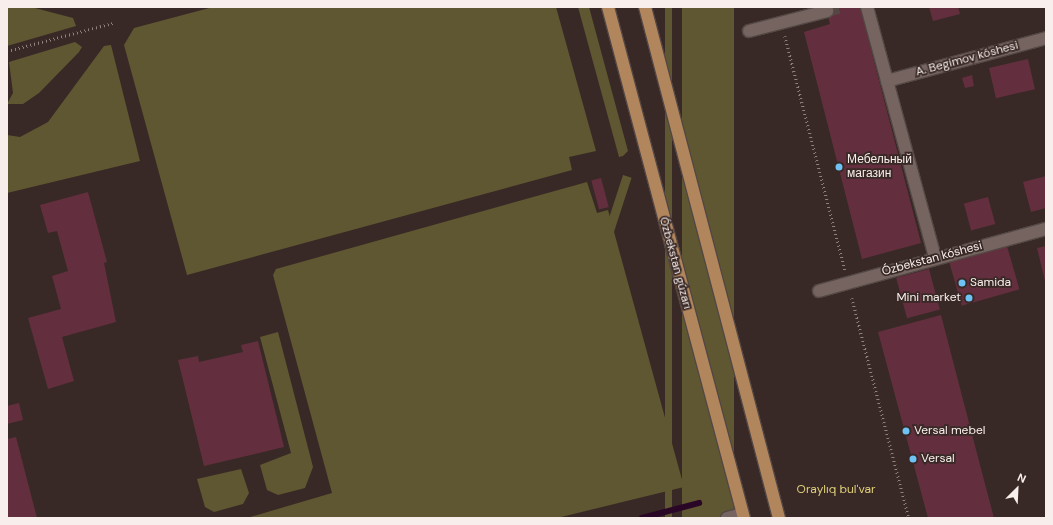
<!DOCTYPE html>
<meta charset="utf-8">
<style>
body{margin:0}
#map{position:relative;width:1053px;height:525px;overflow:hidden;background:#382926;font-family:"DM Sans",sans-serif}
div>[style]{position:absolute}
.green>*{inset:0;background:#5f5731;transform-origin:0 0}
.stream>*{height:5.5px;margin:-2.75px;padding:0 2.75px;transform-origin:2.75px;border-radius:2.75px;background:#2b0727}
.building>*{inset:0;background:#632f3e;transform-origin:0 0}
.minor-tunnel>*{height:12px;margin-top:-6px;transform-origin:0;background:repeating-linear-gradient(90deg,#554744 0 12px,transparent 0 18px)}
.path>*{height:2.5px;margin-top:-1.25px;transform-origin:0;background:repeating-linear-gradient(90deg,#8e827f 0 1px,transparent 0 4px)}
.roads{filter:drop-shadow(1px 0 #534744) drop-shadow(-1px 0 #534744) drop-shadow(0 1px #534744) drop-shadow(0 -1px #534744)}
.minor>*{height:12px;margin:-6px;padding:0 6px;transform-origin:6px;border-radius:6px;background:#756460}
.major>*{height:12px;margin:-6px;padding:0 6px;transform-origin:6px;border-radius:6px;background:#b2865d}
.dots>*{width:11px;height:11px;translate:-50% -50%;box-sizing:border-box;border:2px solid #382926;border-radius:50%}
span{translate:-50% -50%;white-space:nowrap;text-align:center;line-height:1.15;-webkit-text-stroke:3.5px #382926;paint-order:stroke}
.street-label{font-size:12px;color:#f8eeeb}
.poi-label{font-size:12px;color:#f8eeeb}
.left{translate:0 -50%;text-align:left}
.right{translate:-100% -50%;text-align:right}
.park-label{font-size:12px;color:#dfcf7b}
.frame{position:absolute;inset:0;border:8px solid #f8eeeb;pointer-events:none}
.north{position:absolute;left:997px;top:469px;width:40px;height:40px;-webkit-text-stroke:3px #382926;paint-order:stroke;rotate:24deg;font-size:11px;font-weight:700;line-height:16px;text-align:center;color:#f8eeeb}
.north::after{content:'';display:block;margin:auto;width:14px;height:18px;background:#f8eeeb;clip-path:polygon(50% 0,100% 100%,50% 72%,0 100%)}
</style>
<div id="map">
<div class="green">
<i style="clip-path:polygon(7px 7px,31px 7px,73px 18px,76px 26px,7px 46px)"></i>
<i style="clip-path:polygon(213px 7px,556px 7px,596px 151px,569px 157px,572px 170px,187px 275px,124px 45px,134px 28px)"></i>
<i style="clip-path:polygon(578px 7px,589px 7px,628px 151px,623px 156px,619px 157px)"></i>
<i style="left:665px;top:7px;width:7px;height:529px"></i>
<i style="left:682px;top:7px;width:52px;height:528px"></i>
<i style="clip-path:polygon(75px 42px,82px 47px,79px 52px,39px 93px,23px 104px,7px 104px,13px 93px,9px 62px)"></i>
<i style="clip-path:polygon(111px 45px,140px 161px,7px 193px,7px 135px,20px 137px,48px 122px,104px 46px)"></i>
<i style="left:623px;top:175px;width:9px;height:339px;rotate:18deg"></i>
<i style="clip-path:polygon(587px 182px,597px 213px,608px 210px,684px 487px,557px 518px,247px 518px,332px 493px,273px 275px,276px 269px)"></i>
<i style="clip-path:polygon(278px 332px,313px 467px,305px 488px,278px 495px,267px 490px,260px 465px,291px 453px,260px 337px)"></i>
<i style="clip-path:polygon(241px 469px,249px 493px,243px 504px,214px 512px,205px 507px,197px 479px)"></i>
</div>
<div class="stream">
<i style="left:642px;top:518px;width:59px;rotate:-14.7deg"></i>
</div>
<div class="building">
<i style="clip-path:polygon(825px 7px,860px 7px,921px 243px,862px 259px,804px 32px,830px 24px)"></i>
<i style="clip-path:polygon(929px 7px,958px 7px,960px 14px,933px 21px)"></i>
<i style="left:1028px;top:59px;width:31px;height:40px;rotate:77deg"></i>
<i style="clip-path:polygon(972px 75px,974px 86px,965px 88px,962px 78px)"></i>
<i style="clip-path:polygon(1046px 176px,1046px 208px,1031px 212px,1023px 182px)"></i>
<i style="left:601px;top:178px;width:30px;height:10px;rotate:75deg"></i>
<i style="clip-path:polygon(88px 192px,107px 262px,104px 263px,116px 322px,62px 337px,74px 381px,48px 389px,28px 318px,61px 309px,52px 276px,68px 271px,57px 231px,48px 233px,40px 205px)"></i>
<i style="left:988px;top:197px;width:28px;height:25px;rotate:75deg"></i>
<i style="left:1007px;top:246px;width:45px;height:60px;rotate:74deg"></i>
<i style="clip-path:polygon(1046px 246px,1046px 281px,1045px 281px,1037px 248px)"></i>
<i style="left:929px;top:269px;width:42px;height:34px;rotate:75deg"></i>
<i style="clip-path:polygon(941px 315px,980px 465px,994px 518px,928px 518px,878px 332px)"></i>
<i style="clip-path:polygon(258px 341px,284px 447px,204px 466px,178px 360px,198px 356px,199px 362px,243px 352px,241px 345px)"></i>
<i style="clip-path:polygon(19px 403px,23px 420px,7px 424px,7px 406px)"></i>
<i style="clip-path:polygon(16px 437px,37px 518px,7px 518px,7px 439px)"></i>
</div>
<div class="minor-tunnel">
<i style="left:827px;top:11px;width:15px;rotate:-16deg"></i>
</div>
<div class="path">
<i style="left:785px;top:36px;width:242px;rotate:75.6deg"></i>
<i style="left:7px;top:51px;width:110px;rotate:-14.8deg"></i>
<i style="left:852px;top:298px;width:227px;rotate:75.5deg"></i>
</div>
<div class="roads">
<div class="minor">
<i style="left:867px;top:7px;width:259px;rotate:74.8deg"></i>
<i style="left:749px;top:31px;width:81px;rotate:-14.4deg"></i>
<i style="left:887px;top:81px;width:165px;rotate:-15.1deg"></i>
<i style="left:819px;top:291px;width:235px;rotate:-15.3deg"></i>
<i style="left:727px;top:518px;width:16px;rotate:-15deg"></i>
</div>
<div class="major">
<i style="left:608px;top:7px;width:529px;rotate:75.1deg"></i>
<i style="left:645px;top:7px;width:528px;rotate:75.31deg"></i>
</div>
</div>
<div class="dots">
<i style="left:839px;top:167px;background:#6fc2f4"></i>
<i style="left:962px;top:283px;background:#6fc2f4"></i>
<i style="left:969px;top:298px;background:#6fc2f4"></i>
<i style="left:906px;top:431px;background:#6fc2f4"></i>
<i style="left:913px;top:459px;background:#6fc2f4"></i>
</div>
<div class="street-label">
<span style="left:967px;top:59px;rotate:-15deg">A. Begimov kóshesi</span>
<span style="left:932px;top:259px;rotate:-15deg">Ózbekstan kóshesi</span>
<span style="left:675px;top:263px;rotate:75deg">Ózbekstan gúzarı</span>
</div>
<div class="poi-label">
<span class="left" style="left:847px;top:167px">Мебельный<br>магазин</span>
<span class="left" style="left:970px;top:283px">Samida</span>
<span class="right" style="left:961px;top:298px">Mini market</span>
<span class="left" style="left:914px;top:431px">Versal mebel</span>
<span class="left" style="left:921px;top:459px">Versal</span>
</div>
<div class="park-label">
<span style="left:836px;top:490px">Oraylıq bul'var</span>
</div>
<div class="frame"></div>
<div class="north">N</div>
</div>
